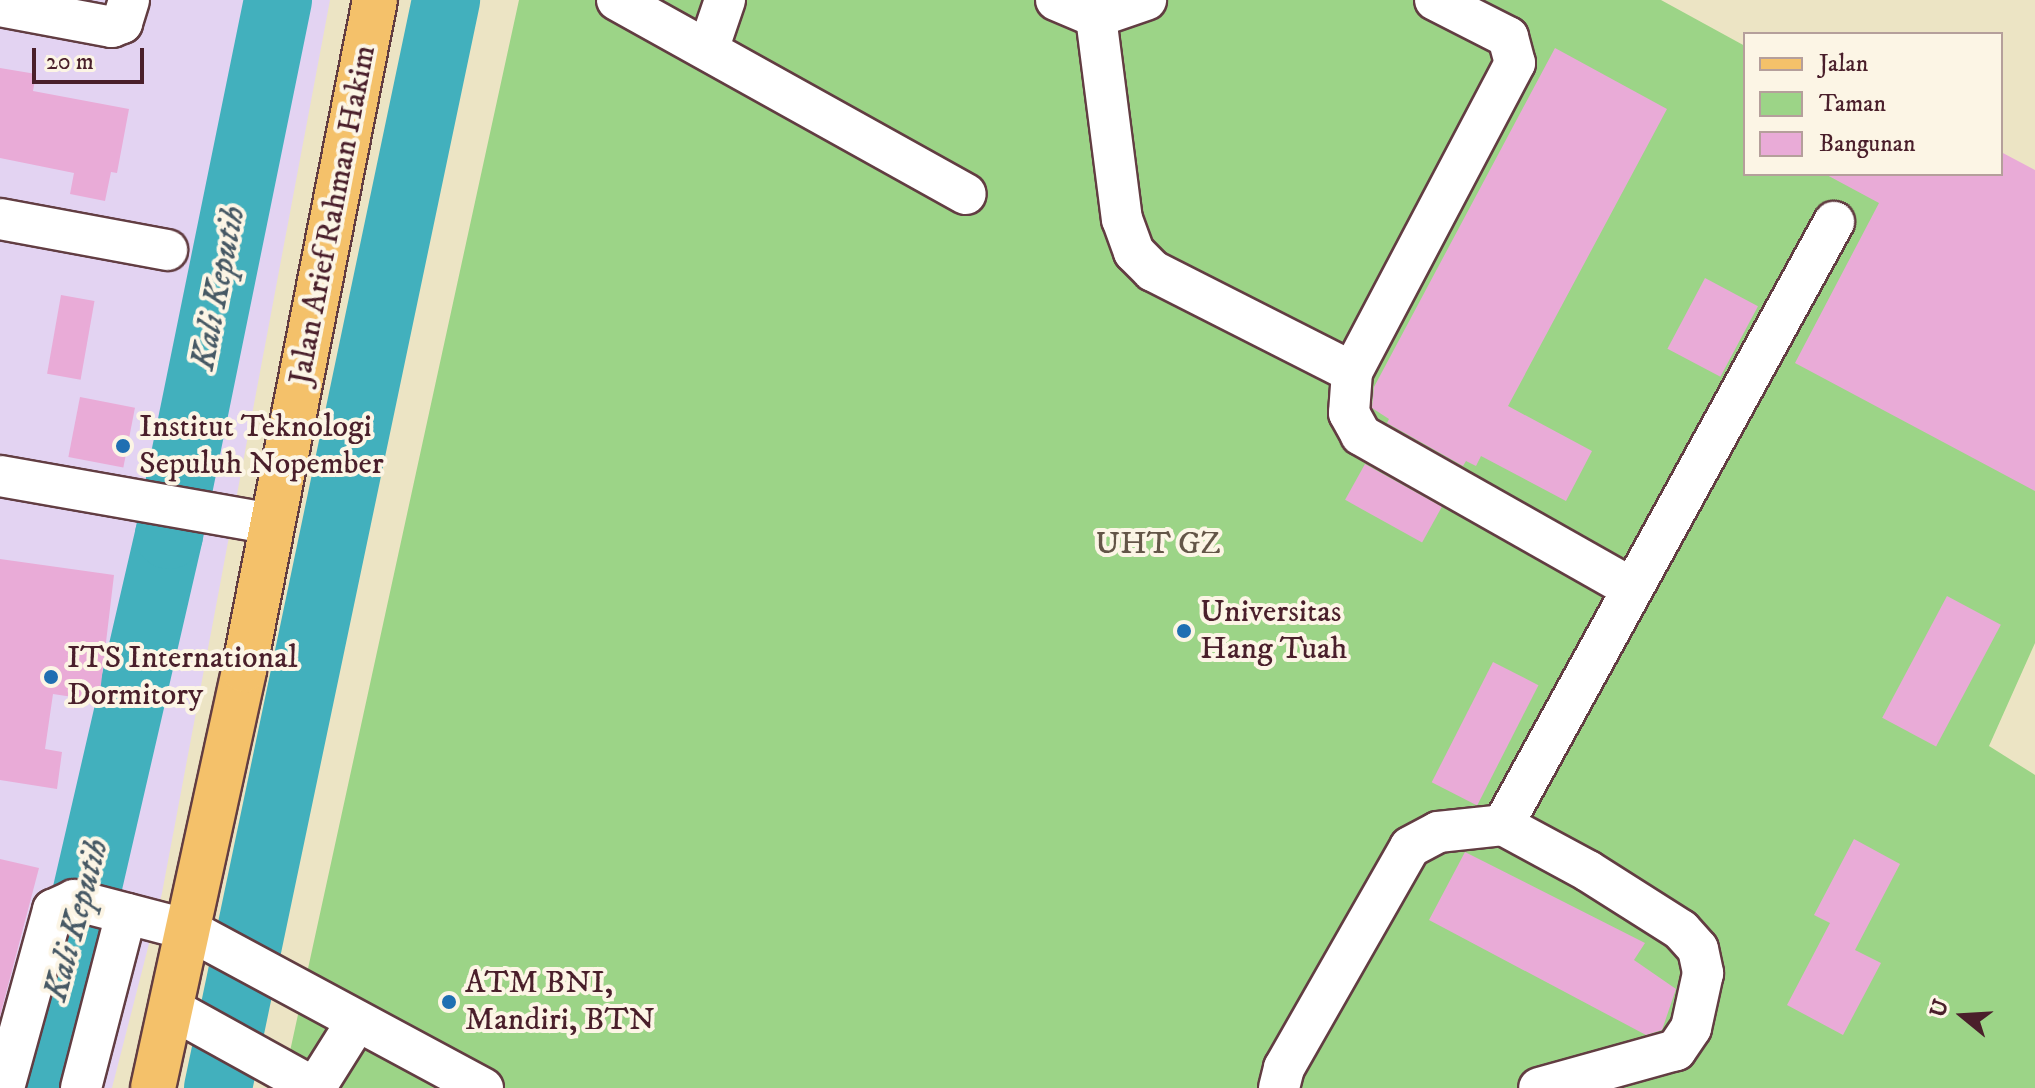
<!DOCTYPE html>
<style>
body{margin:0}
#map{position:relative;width:2035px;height:1088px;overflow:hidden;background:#ece4c4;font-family:"IM FELL DW Pica",serif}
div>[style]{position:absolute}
.built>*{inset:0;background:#e3d3f2}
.green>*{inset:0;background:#9cd487}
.river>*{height:68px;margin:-34px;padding:0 34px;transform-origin:34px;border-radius:34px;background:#42b0bd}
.building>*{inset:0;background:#e9abd7;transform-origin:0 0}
.roads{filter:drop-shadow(2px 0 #623d42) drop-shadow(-2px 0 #623d42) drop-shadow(0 2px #623d42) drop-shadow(0 -2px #623d42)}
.minor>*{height:40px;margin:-20px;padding:0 20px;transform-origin:20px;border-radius:20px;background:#fff}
.major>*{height:44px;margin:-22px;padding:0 22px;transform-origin:22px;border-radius:22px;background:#f4c16a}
.dots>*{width:22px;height:22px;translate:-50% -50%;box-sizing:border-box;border:4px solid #fcf5e5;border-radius:50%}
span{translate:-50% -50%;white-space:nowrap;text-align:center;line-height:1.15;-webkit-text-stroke:8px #fcf5e5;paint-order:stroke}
.street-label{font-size:32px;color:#4a1f2b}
.poi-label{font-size:32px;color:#4a1f2b}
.left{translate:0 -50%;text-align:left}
.park-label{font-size:32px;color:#635547}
.water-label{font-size:34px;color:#475965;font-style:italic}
.legend{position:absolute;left:1743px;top:32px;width:260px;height:144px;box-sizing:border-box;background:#fcf5e5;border:2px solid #b59f9b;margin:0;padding:10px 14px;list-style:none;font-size:24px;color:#4a1f2b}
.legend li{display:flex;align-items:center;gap:16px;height:40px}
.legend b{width:40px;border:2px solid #b59f9b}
.north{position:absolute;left:1923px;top:976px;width:80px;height:80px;-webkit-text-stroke:6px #fcf5e5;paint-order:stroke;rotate:288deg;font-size:22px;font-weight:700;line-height:32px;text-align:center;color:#4a1f2b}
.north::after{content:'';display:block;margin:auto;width:28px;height:36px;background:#4a1f2b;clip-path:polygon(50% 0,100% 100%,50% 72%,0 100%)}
.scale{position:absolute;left:32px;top:48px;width:112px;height:36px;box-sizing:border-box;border:4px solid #4a1f2b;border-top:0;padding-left:10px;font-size:24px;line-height:28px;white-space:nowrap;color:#4a1f2b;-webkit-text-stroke:6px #fcf5e5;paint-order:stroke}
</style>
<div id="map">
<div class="built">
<i style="clip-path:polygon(0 0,330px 0,162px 893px,112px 1088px,0 1088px)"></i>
</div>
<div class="green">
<i style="clip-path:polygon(519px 0,1661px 0,1745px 46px,1745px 174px,1982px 174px,2035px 203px,2035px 643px,1989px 746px,2035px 775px,2035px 1088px,282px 1088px)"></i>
</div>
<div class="river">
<i style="left:31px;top:1088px;width:170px;rotate:-73.6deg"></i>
<i style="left:79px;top:925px;width:400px;rotate:-77deg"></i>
<i style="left:169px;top:535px;width:546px;rotate:-78.48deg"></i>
<i style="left:218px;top:1088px;width:1112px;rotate:-78.16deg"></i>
</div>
<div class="building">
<i style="clip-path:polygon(1555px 48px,1667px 109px,1508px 406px,1592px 451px,1566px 501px,1481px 456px,1476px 466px,1466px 461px,1463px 466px,1387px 423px,1389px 419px,1372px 408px,1374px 387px)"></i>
<i style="clip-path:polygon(0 68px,36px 74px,33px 91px,129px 109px,117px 173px,111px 172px,105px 201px,70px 194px,74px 173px,0 158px)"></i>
<i style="clip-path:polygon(2001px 152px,2035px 170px,2035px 491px,1795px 363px,1879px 203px,1825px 174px,2001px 174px)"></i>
<i style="left:1705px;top:278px;width:60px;height:80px;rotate:28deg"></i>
<i style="left:61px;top:295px;width:34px;height:80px;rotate:10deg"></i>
<i style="left:80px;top:397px;width:56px;height:61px;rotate:11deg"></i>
<i style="left:1365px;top:464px;width:88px;height:41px;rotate:29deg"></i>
<i style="clip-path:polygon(0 559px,114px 575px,99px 701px,53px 694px,45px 749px,62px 752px,57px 789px,0 780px)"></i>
<i style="left:1947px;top:596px;width:61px;height:138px;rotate:28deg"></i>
<i style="left:1493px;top:662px;width:51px;height:135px;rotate:27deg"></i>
<i style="clip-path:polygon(1854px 839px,1900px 864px,1855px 950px,1881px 963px,1843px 1035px,1787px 1005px,1830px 923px,1814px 915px)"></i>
<i style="clip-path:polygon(1465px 852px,1645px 943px,1634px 960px,1676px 989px,1662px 1030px,1646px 1035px,1429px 920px)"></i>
<i style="clip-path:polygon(0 859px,39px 868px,0 1016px)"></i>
</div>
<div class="roads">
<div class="minor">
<i style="left:617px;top:0;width:399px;rotate:29.1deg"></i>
<i style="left:1056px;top:0;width:43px;rotate:23deg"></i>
<i style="left:1096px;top:17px;width:53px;rotate:-18.8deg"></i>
<i style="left:1435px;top:0;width:82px;rotate:26.9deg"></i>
<i style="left:1508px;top:37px;width:27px;rotate:75deg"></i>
<i style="left:1515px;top:63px;width:349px;rotate:117.8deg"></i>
<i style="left:1352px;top:372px;width:41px;rotate:94.2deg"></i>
<i style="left:1349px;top:413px;width:25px;rotate:61deg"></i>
<i style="left:1361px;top:435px;width:309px;rotate:29.5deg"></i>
<i style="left:0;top:6px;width:114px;rotate:10.6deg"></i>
<i style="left:112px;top:27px;width:11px;rotate:-22deg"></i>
<i style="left:122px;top:23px;width:24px;rotate:-73deg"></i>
<i style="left:1096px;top:17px;width:204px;rotate:82.7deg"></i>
<i style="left:1122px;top:219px;width:35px;rotate:70deg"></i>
<i style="left:1134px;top:252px;width:27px;rotate:45deg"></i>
<i style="left:1153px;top:271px;width:223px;rotate:26.9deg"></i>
<i style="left:708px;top:50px;width:53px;rotate:-71.2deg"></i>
<i style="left:0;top:219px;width:170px;rotate:10.5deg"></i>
<i style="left:0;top:476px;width:276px;rotate:10deg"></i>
<i style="left:1503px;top:825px;width:688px;rotate:-61.24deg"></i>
<i style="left:170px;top:1008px;width:166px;rotate:28.9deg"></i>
<i style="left:4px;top:1088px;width:185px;rotate:-74.6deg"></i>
<i style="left:53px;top:910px;width:23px;rotate:-25deg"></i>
<i style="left:74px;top:900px;width:119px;rotate:14.6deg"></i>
<i style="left:189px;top:930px;width:334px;rotate:28.3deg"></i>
<i style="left:81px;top:1088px;width:180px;rotate:-75.5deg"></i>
<i style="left:315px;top:1088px;width:79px;rotate:-57.9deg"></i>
<i style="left:1279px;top:1088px;width:21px;rotate:-76deg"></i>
<i style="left:1284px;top:1068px;width:254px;rotate:-60.3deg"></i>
<i style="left:1410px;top:847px;width:32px;rotate:-28deg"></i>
<i style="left:1438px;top:832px;width:65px;rotate:-6.1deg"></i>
<i style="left:1503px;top:825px;width:97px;rotate:28.4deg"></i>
<i style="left:1588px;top:871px;width:110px;rotate:32.4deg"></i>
<i style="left:1681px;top:930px;width:25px;rotate:48deg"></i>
<i style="left:1698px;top:949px;width:25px;rotate:78deg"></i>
<i style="left:1703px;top:973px;width:56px;rotate:102.3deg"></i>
<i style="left:1691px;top:1028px;width:27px;rotate:124deg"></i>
<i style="left:1676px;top:1050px;width:142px;rotate:164.5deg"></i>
</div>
<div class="major">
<i style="left:153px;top:1088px;width:428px;rotate:-77.7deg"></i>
<i style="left:244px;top:670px;width:683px;rotate:-78.94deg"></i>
</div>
</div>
<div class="dots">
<i style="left:123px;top:446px;background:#1f6fb2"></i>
<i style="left:1184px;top:631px;background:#1f6fb2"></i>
<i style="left:51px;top:677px;background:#1f6fb2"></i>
<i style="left:449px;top:1002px;background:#1f6fb2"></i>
</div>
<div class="street-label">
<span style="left:333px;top:215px;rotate:-79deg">Jalan Arief Rahman Hakim</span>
</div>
<div class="poi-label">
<span class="left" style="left:139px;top:446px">Institut Teknologi<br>Sepuluh Nopember</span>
<span class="left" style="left:1200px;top:631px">Universitas<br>Hang Tuah</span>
<span class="left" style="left:67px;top:677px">ITS International<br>Dormitory</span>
<span class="left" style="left:465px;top:1002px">ATM BNI,<br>Mandiri, BTN</span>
</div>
<div class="park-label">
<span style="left:1158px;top:544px">UHT GZ</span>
</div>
<div class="water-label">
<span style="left:219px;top:288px;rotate:-79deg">Kali Keputih</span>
<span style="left:77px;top:920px;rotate:-75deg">Kali Keputih</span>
</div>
<ul class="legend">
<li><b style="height:10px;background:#f4c16a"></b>Jalan</li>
<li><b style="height:22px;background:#9cd487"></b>Taman</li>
<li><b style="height:22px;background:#e9abd7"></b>Bangunan</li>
</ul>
<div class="north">U</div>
<div class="scale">20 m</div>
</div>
